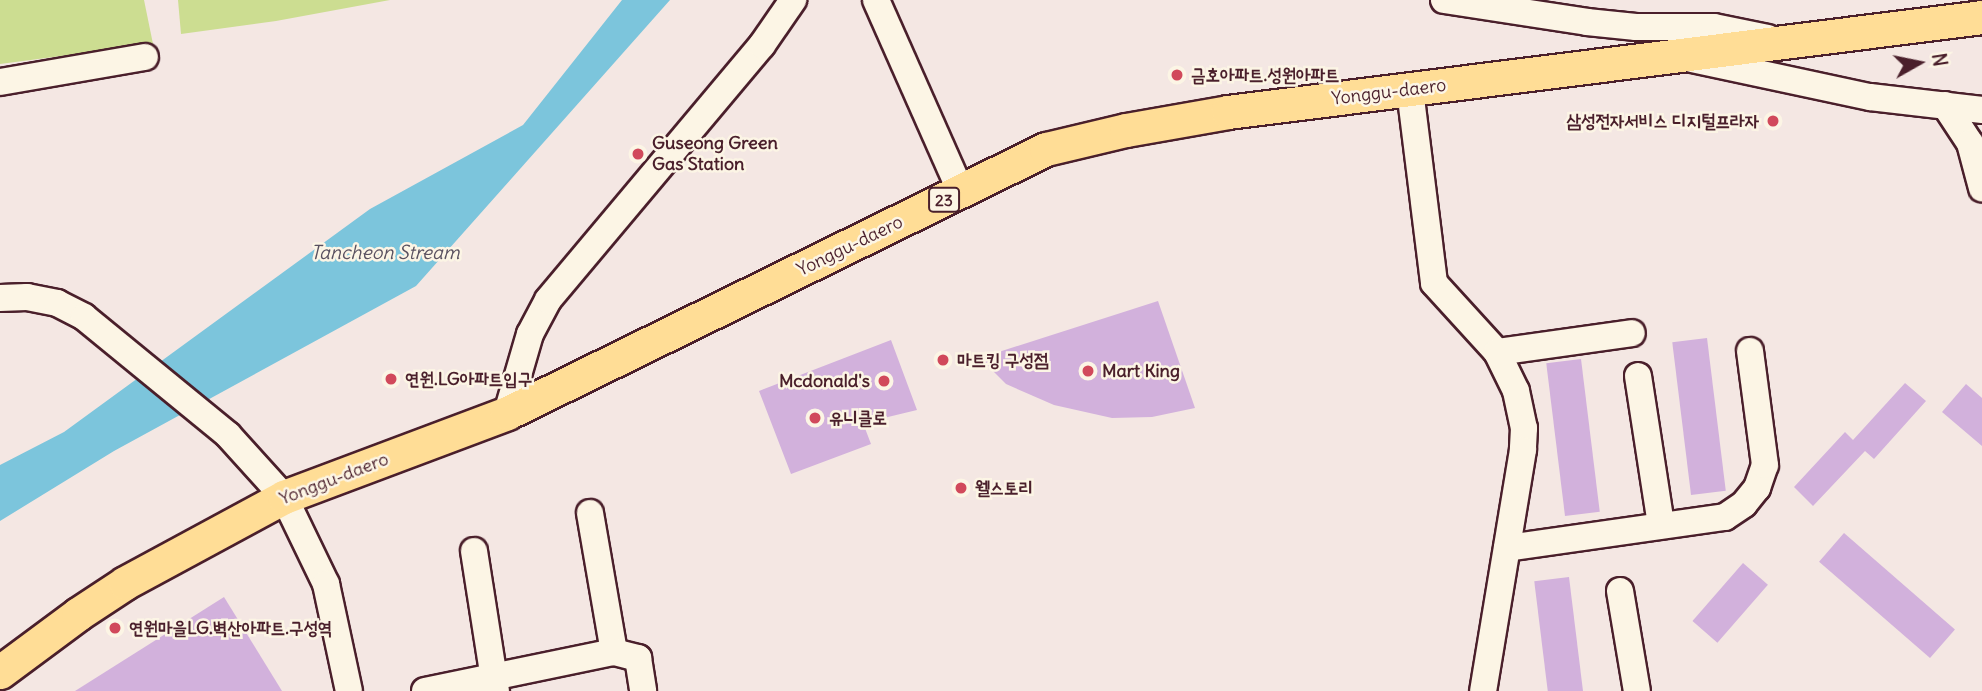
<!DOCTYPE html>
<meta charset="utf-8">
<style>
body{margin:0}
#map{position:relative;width:1982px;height:691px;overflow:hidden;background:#f4e7e3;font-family:Delius,"Poor Story",sans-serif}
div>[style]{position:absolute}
.green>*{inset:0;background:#ccdd91}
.water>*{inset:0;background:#7cc5dc}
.building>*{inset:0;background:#d2b1dc;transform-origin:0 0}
.roads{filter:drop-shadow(2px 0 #4a1f2b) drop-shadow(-2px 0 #4a1f2b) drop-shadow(0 2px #4a1f2b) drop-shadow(0 -2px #4a1f2b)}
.minor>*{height:26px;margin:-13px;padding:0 13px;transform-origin:13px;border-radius:13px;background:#fcf5e5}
.major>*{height:33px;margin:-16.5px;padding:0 16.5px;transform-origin:16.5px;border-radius:16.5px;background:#ffdd96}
.dots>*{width:19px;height:19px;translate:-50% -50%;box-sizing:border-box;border:4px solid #fcf5e5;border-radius:50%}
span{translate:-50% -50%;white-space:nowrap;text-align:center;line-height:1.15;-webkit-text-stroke:5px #fcf5e5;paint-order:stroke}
.shield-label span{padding:2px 5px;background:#fcf5e5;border:2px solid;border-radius:5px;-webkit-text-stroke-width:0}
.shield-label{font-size:16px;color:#4a1f2b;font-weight:700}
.poi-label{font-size:18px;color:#4a1f2b;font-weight:700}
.left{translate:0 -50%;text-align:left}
.right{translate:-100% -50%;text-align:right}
.street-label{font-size:18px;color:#4a1f2b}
.water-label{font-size:19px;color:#595160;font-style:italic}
.north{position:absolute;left:1884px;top:28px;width:70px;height:70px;-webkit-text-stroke:5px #fcf5e5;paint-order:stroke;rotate:81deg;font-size:19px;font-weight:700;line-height:28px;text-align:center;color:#4a1f2b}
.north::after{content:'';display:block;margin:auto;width:24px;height:32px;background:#4a1f2b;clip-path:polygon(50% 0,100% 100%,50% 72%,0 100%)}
</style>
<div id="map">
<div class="green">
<i style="clip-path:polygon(0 0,144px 0,153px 44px,0 64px)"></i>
<i style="clip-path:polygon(178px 0,390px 0,276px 21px,181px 34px)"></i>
</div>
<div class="water">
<i style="clip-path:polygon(622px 0,670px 0,416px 286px,114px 451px,0 521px,0 465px,64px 432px,370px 209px,523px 125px)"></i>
</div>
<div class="building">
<i style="clip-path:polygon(1158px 301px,1195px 408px,1152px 417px,1112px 418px,1054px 405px,1006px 384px,980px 358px)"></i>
<i style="left:1707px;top:338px;width:154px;height:35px;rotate:83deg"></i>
<i style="clip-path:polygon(891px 340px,917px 410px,863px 423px,871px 444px,791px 474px,759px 391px)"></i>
<i style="left:1581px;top:359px;width:154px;height:35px;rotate:83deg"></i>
<i style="clip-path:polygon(1905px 383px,1926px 401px,1874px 459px,1865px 451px,1813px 506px,1794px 487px,1845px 432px,1853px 440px)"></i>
<i style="clip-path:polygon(1966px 384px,1982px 398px,1982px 446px,1942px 412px)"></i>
<i style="left:1844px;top:533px;width:147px;height:38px;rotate:41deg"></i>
<i style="left:1743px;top:563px;width:33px;height:77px;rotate:41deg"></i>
<i style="left:1569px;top:577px;width:115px;height:35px;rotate:83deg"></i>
<i style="clip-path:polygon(224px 597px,282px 691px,75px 691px)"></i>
</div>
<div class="roads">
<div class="minor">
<i style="left:876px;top:0;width:210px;rotate:66.1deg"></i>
<i style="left:1444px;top:0;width:145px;rotate:8.7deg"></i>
<i style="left:1587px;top:22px;width:49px;rotate:5.8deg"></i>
<i style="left:1636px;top:27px;width:78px"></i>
<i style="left:1714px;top:27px;width:55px;rotate:11.5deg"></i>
<i style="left:1692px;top:59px;width:182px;rotate:12.1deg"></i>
<i style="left:1870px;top:97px;width:113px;rotate:6.6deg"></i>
<i style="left:0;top:82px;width:147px;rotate:-9.8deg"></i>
<i style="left:1410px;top:90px;width:194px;rotate:82.9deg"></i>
<i style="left:1434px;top:283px;width:93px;rotate:47.6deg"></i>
<i style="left:1497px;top:352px;width:43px;rotate:64deg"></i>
<i style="left:1516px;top:391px;width:38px;rotate:78deg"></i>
<i style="left:1524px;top:428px;width:22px;rotate:93deg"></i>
<i style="left:1523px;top:450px;width:244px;rotate:99.4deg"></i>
<i style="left:1945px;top:105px;width:45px;rotate:56.7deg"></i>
<i style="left:1970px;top:143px;width:47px;rotate:75.1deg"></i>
<i style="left:0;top:298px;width:27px;rotate:-2deg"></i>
<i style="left:27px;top:297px;width:31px;rotate:11deg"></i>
<i style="left:57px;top:303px;width:30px;rotate:27deg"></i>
<i style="left:84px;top:317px;width:186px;rotate:39.3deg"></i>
<i style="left:228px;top:435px;width:84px;rotate:47.9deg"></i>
<i style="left:284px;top:497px;width:97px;rotate:64.2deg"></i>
<i style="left:326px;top:584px;width:109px;rotate:77.9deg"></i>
<i style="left:1497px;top:352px;width:136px;rotate:-8deg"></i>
<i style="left:1638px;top:376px;width:151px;rotate:81.2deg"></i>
<i style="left:507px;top:413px;width:82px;rotate:-73.8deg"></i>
<i style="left:530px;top:334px;width:38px;rotate:-62deg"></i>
<i style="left:548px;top:300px;width:333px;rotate:-50deg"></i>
<i style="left:762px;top:45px;width:55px;rotate:-55.4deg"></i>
<i style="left:590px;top:513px;width:141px;rotate:80.2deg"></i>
<i style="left:1507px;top:548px;width:220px;rotate:-8.1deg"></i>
<i style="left:1725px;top:517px;width:23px;rotate:-34deg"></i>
<i style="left:1744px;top:504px;width:21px;rotate:-51deg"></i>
<i style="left:1757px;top:488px;width:24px;rotate:-71deg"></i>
<i style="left:1765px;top:465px;width:115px;rotate:-97.5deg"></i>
<i style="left:474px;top:551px;width:142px;rotate:81.1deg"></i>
<i style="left:1620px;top:591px;width:101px;rotate:80.4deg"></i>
<i style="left:425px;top:691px;width:193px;rotate:-11.7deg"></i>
<i style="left:614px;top:652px;width:25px;rotate:14deg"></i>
<i style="left:638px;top:658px;width:33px;rotate:81deg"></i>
</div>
<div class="major">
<i style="left:0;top:672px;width:97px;rotate:-36.6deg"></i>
<i style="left:78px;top:614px;width:56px;rotate:-33.4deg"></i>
<i style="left:125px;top:583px;width:181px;rotate:-28.4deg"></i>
<i style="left:284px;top:497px;width:238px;rotate:-20.6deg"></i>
<i style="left:507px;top:413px;width:600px;rotate:-26.1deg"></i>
<i style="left:1046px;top:149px;width:82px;rotate:-13.4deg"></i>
<i style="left:1126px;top:130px;width:104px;rotate:-10deg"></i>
<i style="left:1228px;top:112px;width:760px;rotate:-7.18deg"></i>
</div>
</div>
<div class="dots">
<i style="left:1177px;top:75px;background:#d1495b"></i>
<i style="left:1773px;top:121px;background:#d1495b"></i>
<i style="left:638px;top:154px;background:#d1495b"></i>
<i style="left:943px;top:360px;background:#d1495b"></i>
<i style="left:1088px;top:371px;background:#d1495b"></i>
<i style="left:391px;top:379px;background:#d1495b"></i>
<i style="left:884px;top:381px;background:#d1495b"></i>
<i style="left:815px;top:418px;background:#d1495b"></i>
<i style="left:961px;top:488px;background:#d1495b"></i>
<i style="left:115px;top:628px;background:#d1495b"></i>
</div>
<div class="shield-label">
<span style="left:944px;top:200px">23</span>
</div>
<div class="poi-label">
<span class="left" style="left:1191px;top:75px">금호아파트.성원아파트</span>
<span class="right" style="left:1759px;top:121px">삼성전자서비스 디지털프라자</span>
<span class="left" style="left:652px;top:154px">Guseong Green<br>Gas Station</span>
<span class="left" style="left:957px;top:360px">마트킹 구성점</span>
<span class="left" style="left:1102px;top:371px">Mart King</span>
<span class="left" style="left:405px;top:379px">연원.LG아파트입구</span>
<span class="right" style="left:870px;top:381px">Mcdonald's</span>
<span class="left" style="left:829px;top:418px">유니클로</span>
<span class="left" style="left:975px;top:488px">웰스토리</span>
<span class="left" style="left:129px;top:628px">연원마을LG.벽산아파트.구성역</span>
</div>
<div class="street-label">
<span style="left:1389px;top:92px;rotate:-7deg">Yonggu-daero</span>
<span style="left:850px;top:246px;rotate:-26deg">Yonggu-daero</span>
<span style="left:334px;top:479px;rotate:-21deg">Yonggu-daero</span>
</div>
<div class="water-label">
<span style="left:385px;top:253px">Tancheon Stream</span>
</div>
<div class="north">N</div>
</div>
